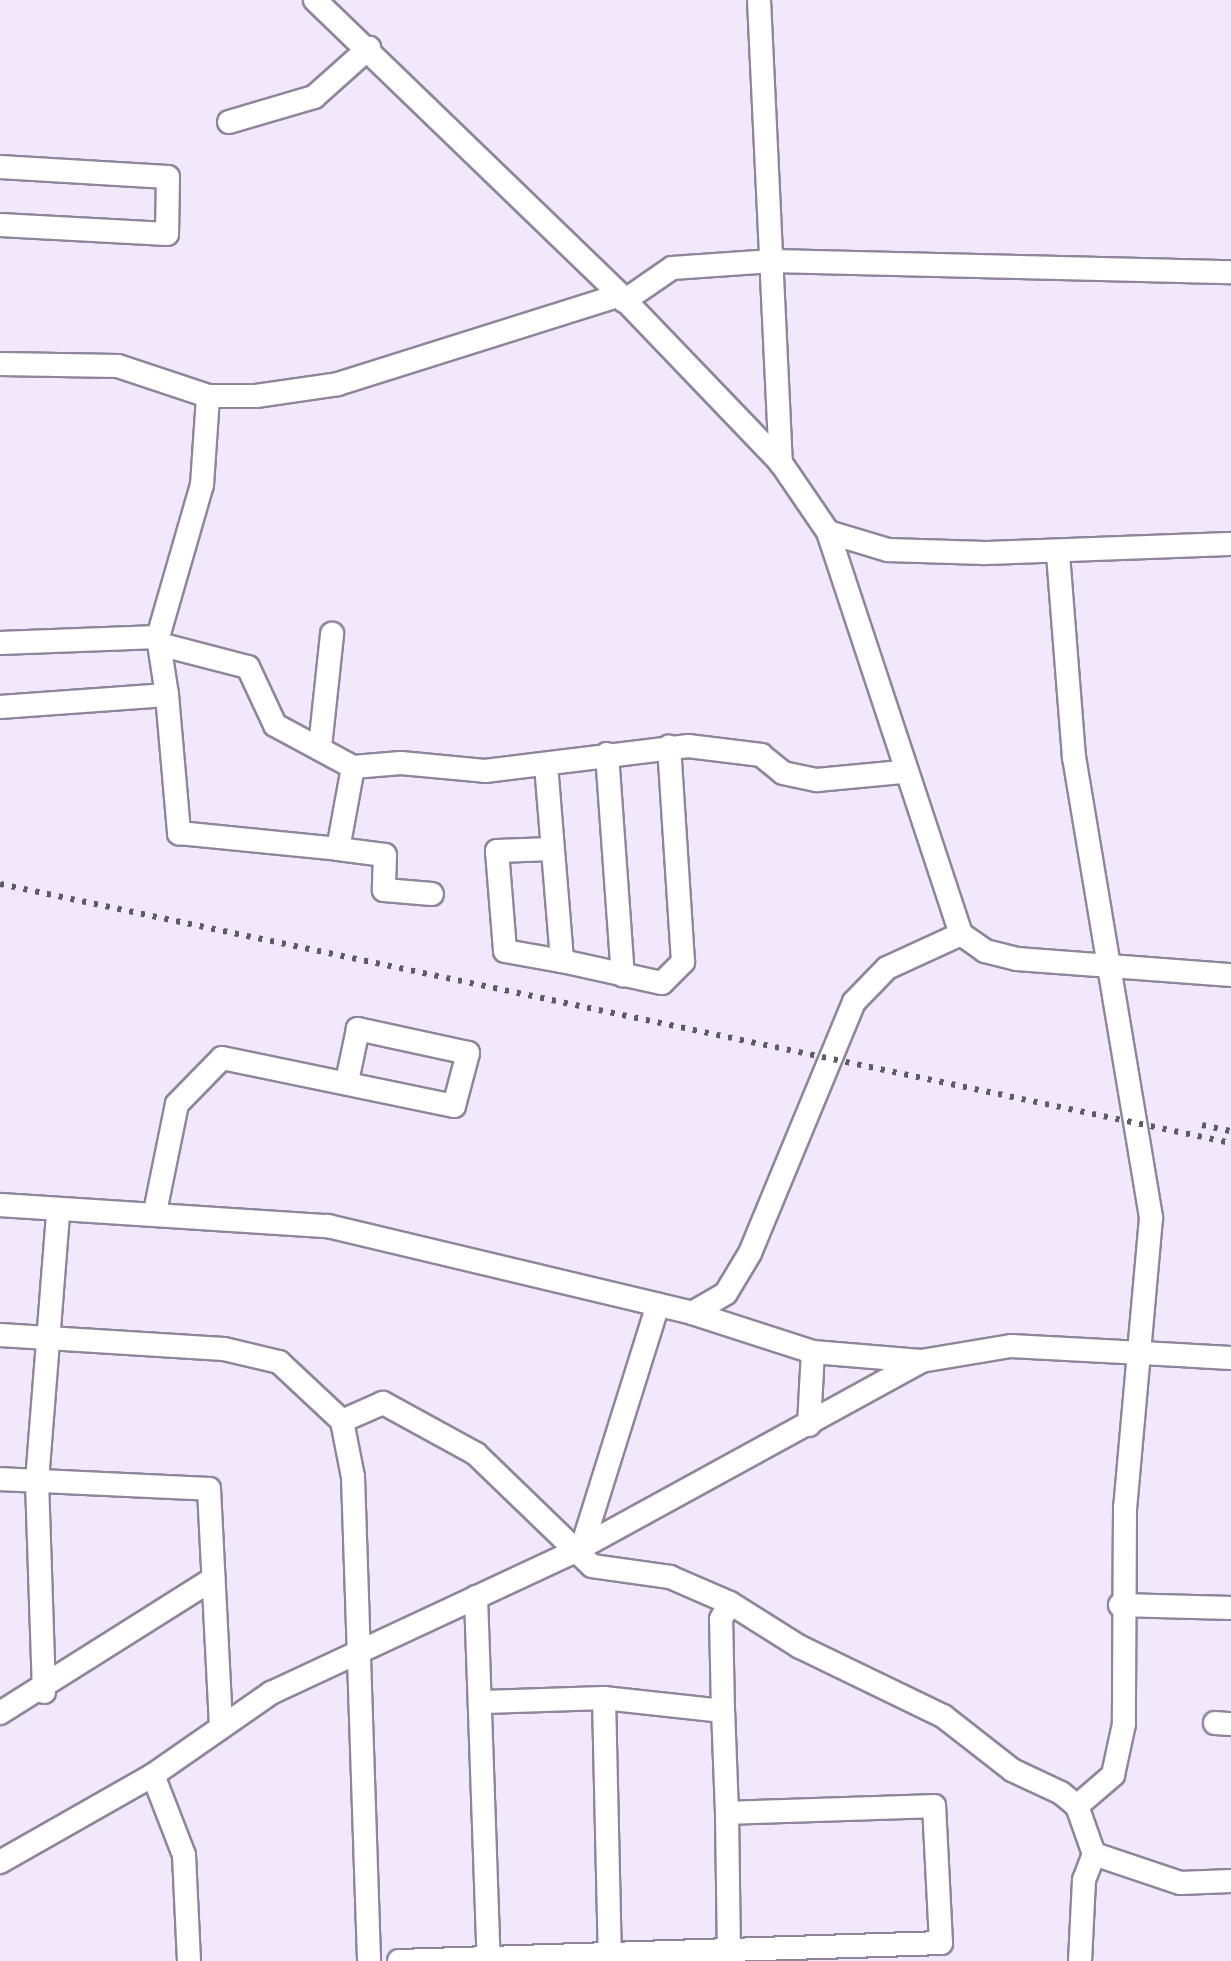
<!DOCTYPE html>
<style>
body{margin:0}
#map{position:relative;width:1231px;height:1961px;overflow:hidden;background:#f2e8fc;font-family:"Exo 2",sans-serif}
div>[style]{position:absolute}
.roads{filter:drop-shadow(2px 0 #91859b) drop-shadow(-2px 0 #91859b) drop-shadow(0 2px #91859b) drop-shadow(0 -2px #91859b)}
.minor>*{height:22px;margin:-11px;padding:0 11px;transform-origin:11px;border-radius:11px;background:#fff}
.rail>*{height:6px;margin-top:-3px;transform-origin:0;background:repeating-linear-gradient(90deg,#605a66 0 4px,transparent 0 12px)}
span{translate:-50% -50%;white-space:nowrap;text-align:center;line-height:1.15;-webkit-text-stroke:8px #fbf9fe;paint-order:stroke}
</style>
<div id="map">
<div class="roads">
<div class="minor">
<i style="left:315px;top:0;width:424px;rotate:44deg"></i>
<i style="left:620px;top:295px;width:233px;rotate:46.2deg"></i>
<i style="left:781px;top:463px;width:83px;rotate:55.7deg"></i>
<i style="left:828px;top:532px;width:63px;rotate:16.7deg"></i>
<i style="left:888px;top:550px;width:97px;rotate:1.8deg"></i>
<i style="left:985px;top:553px;width:246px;rotate:-2.1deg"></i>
<i style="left:759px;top:0;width:464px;rotate:87.3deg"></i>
<i style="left:229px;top:122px;width:89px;rotate:-16.4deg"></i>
<i style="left:314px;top:97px;width:74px;rotate:-41.7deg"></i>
<i style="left:0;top:167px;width:168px;rotate:3.4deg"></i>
<i style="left:168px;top:177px;width:57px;rotate:91deg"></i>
<i style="left:167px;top:234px;width:167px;rotate:-176.9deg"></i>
<i style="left:624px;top:301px;width:58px;rotate:-34.5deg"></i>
<i style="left:672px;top:268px;width:101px;rotate:-4deg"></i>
<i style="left:773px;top:261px;width:458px;rotate:1.4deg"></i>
<i style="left:0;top:364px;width:118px;rotate:1deg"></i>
<i style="left:118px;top:366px;width:95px;rotate:18.4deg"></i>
<i style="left:208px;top:396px;width:48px"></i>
<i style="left:256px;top:396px;width:83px;rotate:-8.3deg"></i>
<i style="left:338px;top:384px;width:296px;rotate:-17.5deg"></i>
<i style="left:828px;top:532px;width:423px;rotate:71.7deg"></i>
<i style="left:961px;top:934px;width:29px;rotate:35deg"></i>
<i style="left:985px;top:951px;width:33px;rotate:14deg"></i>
<i style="left:1017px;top:959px;width:215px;rotate:4.3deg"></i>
<i style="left:1058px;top:554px;width:204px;rotate:85.5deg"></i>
<i style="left:1074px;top:757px;width:467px;rotate:80.5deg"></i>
<i style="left:1151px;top:1218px;width:290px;rotate:95.1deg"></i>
<i style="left:1125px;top:1507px;width:217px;rotate:90.3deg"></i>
<i style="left:1124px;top:1724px;width:52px;rotate:102.2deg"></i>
<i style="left:1113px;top:1775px;width:48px;rotate:139.3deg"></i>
<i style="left:0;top:643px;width:158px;rotate:-2.2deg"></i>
<i style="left:159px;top:644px;width:92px;rotate:14.5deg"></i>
<i style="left:248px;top:667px;width:64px;rotate:65deg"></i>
<i style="left:275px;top:725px;width:89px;rotate:28.3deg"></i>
<i style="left:353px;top:767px;width:48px;rotate:-4.8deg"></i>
<i style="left:401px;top:763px;width:84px;rotate:5.4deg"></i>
<i style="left:485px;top:771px;width:205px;rotate:-7deg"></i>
<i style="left:688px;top:746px;width:74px;rotate:7deg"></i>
<i style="left:761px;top:755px;width:28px;rotate:39deg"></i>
<i style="left:783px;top:773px;width:35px;rotate:12deg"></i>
<i style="left:817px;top:780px;width:85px;rotate:-5.4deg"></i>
<i style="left:167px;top:695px;width:139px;rotate:85deg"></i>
<i style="left:179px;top:833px;width:160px;rotate:5.7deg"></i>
<i style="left:338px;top:849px;width:83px;rotate:-79.6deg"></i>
<i style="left:0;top:707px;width:167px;rotate:-4.1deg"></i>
<i style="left:167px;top:695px;width:59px;rotate:-98.8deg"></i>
<i style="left:158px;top:637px;width:158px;rotate:-73.9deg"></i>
<i style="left:202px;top:485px;width:89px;rotate:-86.1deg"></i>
<i style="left:320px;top:747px;width:114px;rotate:-83.9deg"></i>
<i style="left:607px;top:754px;width:222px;rotate:85.9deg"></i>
<i style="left:546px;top:765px;width:197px;rotate:85.3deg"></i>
<i style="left:562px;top:961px;width:102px;rotate:12.4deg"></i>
<i style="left:662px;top:983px;width:30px;rotate:-45deg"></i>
<i style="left:683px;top:962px;width:216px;rotate:-93.7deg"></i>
<i style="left:338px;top:849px;width:47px;rotate:7.3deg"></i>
<i style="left:385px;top:855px;width:35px;rotate:92deg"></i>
<i style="left:384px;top:890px;width:48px;rotate:4.8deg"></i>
<i style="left:552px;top:849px;width:55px;rotate:177.9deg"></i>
<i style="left:497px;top:851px;width:100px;rotate:85.4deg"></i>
<i style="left:505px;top:951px;width:58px;rotate:10deg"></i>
<i style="left:0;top:1205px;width:329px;rotate:3.7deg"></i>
<i style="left:328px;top:1226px;width:374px;rotate:13.4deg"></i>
<i style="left:692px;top:1313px;width:127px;rotate:17.9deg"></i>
<i style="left:813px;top:1352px;width:108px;rotate:4.8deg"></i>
<i style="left:921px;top:1361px;width:91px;rotate:-9.5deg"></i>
<i style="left:1011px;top:1346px;width:220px;rotate:3.1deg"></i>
<i style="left:155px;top:1212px;width:110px;rotate:-78.5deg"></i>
<i style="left:177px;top:1104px;width:64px;rotate:-45.6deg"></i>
<i style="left:222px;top:1058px;width:237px;rotate:11.7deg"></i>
<i style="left:454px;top:1106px;width:55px;rotate:-75.2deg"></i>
<i style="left:468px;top:1053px;width:113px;rotate:-167.7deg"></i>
<i style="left:358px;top:1029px;width:53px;rotate:101.9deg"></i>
<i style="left:692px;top:1313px;width:39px;rotate:-30deg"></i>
<i style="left:726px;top:1293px;width:47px;rotate:-59deg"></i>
<i style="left:750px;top:1253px;width:272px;rotate:-67.5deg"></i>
<i style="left:854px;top:1002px;width:47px;rotate:-45.9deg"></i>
<i style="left:887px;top:968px;width:81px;rotate:-24.7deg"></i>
<i style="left:0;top:1335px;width:224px;rotate:3.6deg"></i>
<i style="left:224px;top:1349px;width:57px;rotate:13.3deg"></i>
<i style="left:279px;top:1362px;width:86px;rotate:43.1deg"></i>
<i style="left:342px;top:1421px;width:57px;rotate:78.9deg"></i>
<i style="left:353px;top:1477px;width:484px;rotate:88.1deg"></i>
<i style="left:342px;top:1421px;width:45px;rotate:-23.7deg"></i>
<i style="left:383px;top:1403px;width:106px;rotate:28.7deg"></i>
<i style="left:476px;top:1454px;width:161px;rotate:44deg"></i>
<i style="left:592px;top:1566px;width:79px;rotate:8deg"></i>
<i style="left:670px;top:1577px;width:65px;rotate:23.4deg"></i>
<i style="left:730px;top:1603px;width:83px;rotate:32.2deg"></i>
<i style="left:800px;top:1647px;width:159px;rotate:25.8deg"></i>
<i style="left:943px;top:1716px;width:88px;rotate:38deg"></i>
<i style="left:1012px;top:1770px;width:54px;rotate:25.1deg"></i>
<i style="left:1061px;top:1793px;width:21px;rotate:39deg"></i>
<i style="left:1077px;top:1806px;width:51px;rotate:70.5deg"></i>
<i style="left:1094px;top:1854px;width:28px;rotate:111deg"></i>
<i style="left:1084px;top:1880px;width:81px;rotate:92.8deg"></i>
<i style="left:809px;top:1425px;width:73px;rotate:-86.9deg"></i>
<i style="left:0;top:1479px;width:209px;rotate:2.7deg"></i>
<i style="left:209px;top:1489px;width:238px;rotate:87.1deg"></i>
<i style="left:582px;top:1547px;width:254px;rotate:-72.6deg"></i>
<i style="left:476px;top:1597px;width:364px;rotate:88deg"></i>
<i style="left:1120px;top:1605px;width:111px;rotate:1.5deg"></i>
<i style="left:44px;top:1692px;width:211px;rotate:-91.9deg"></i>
<i style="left:37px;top:1481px;width:270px;rotate:-85.5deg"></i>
<i style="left:604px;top:1698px;width:256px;rotate:88.7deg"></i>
<i style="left:723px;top:1711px;width:92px;rotate:-91.2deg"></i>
<i style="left:721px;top:1619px;width:18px;rotate:-61deg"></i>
<i style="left:0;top:1713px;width:252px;rotate:-32.2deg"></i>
<i style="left:1215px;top:1723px;width:16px;rotate:4deg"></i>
<i style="left:153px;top:1775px;width:86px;rotate:68.8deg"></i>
<i style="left:184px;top:1855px;width:106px;rotate:87.3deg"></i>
<i style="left:727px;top:1813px;width:137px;rotate:89.2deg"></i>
<i style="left:1094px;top:1854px;width:91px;rotate:18.6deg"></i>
<i style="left:1180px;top:1883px;width:51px;rotate:-2.2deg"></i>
<i style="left:0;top:1862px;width:176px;rotate:-29.6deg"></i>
<i style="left:153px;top:1775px;width:144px;rotate:-34.8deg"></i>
<i style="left:271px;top:1693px;width:331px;rotate:-25deg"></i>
<i style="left:571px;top:1553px;width:399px;rotate:-28.7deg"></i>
<i style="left:399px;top:1961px;width:542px;rotate:-1.9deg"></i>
<i style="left:941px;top:1943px;width:137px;rotate:-92.9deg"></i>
<i style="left:934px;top:1806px;width:207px;rotate:178.1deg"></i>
<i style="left:727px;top:1813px;width:102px;rotate:-92.2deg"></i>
<i style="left:723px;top:1711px;width:120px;rotate:-173.8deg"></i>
<i style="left:604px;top:1698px;width:120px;rotate:178.1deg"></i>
</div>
</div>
<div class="rail">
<i style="left:0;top:884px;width:1258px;rotate:11.88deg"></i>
<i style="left:1202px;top:1125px;width:30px;rotate:12deg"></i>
</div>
</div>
